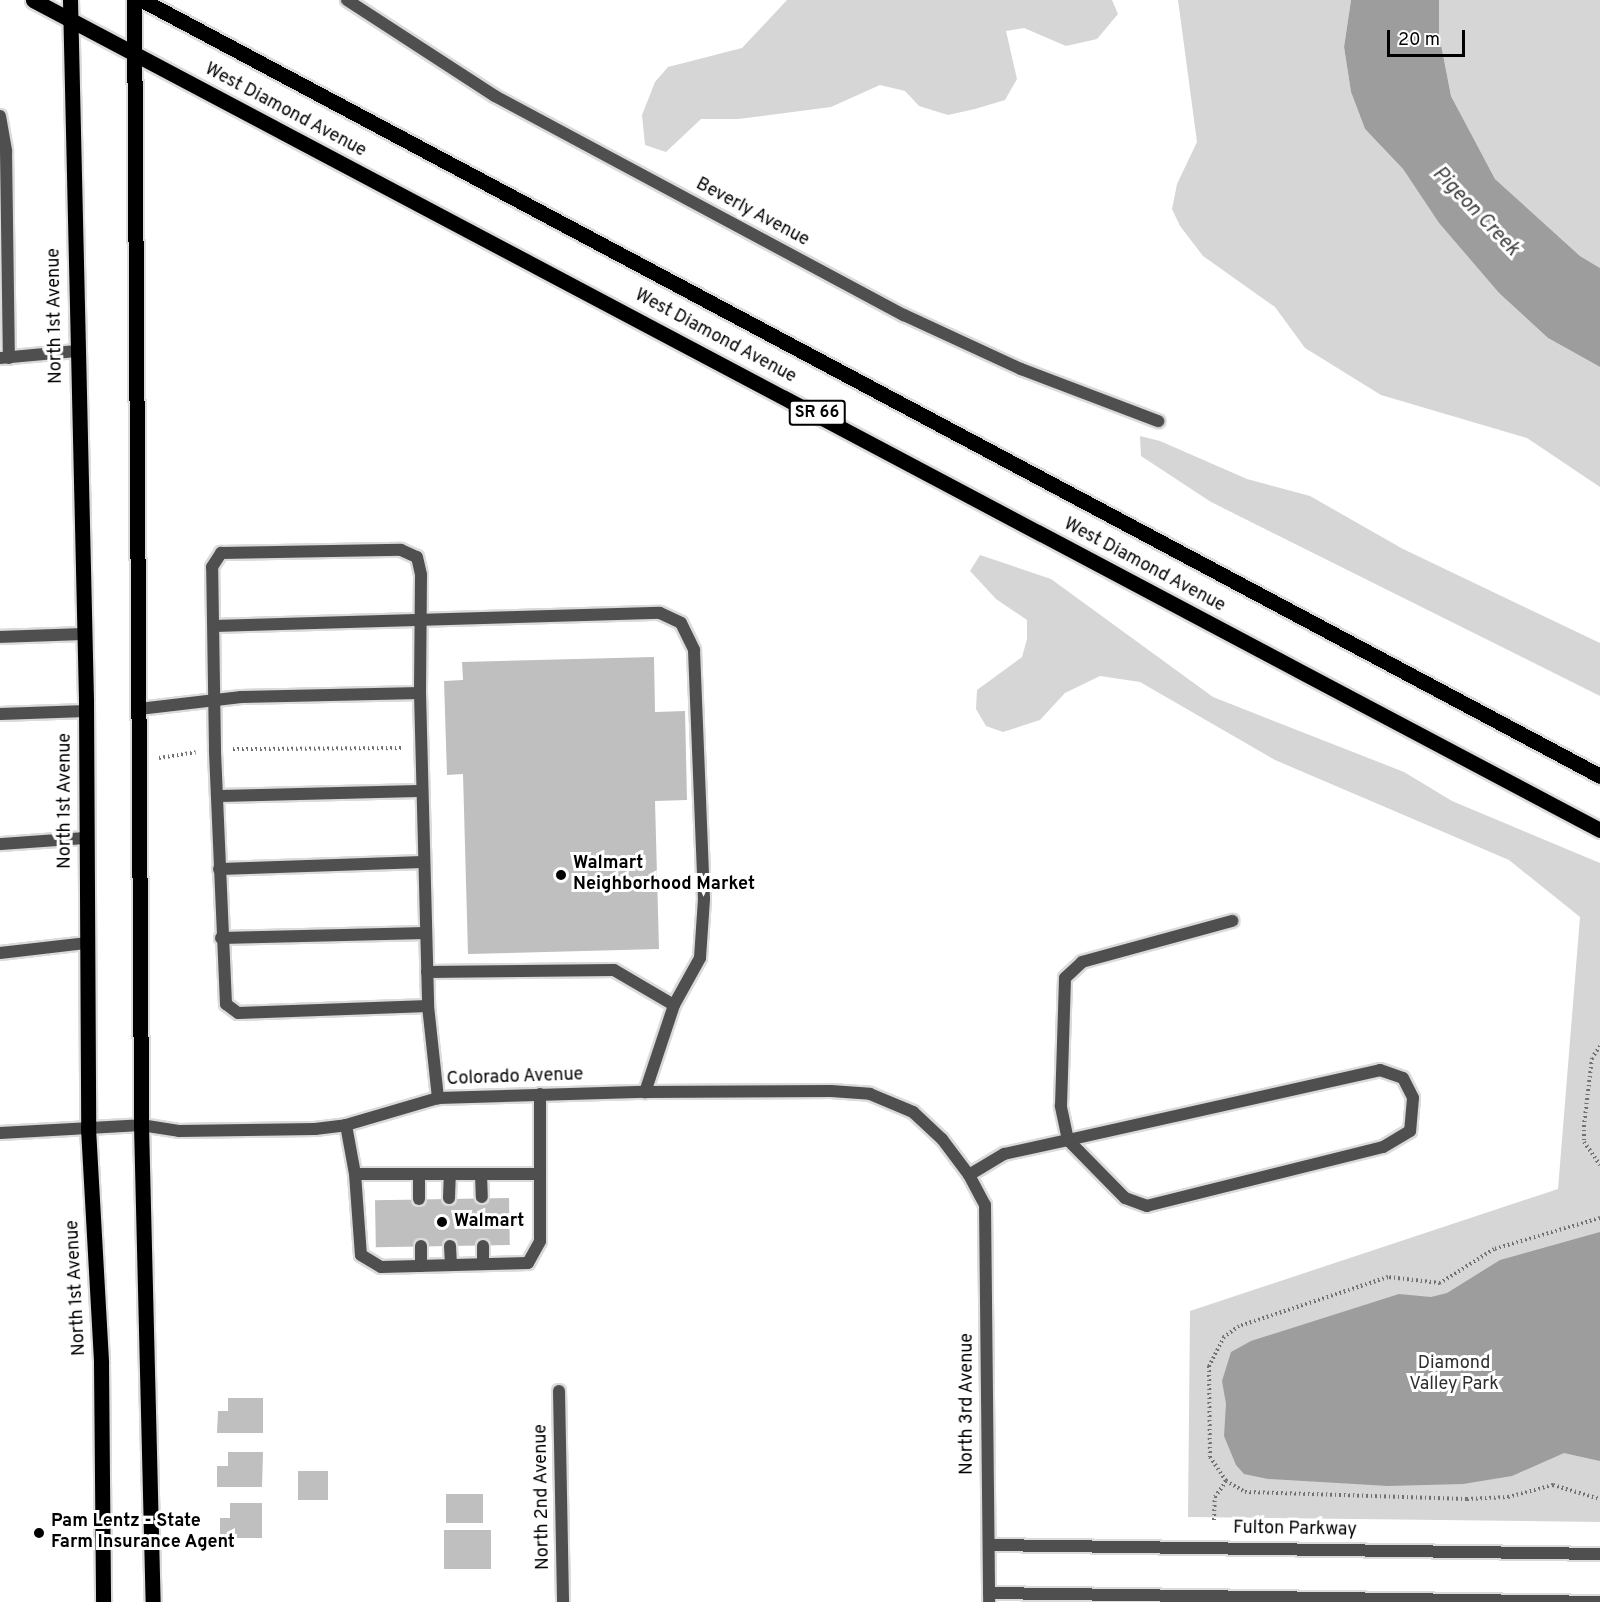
<!DOCTYPE html>
<style>
body{margin:0}
#map{position:relative;width:1600px;height:1602px;overflow:hidden;background:#fff;font-family:Overpass,sans-serif}
div>[style]{position:absolute}
.green>*{inset:0;background:#d6d6d6}
.water>*{inset:0;background:#9d9d9d}
.building>*{inset:0;background:#bfbfbf;transform-origin:0 0}
.path>*{height:4px;margin-top:-2px;transform-origin:0;background:repeating-linear-gradient(90deg,#717171 0 1.5px,transparent 0 4.5px)}
.roads{filter:drop-shadow(2px 0 #dbdbdb) drop-shadow(-2px 0 #dbdbdb) drop-shadow(0 2px #dbdbdb) drop-shadow(0 -2px #dbdbdb)}
.lane>*{height:12px;margin:-6px;padding:0 6px;transform-origin:6px;border-radius:6px;background:#4f4f4f}
.street>*{height:12px;margin:-6px;padding:0 6px;transform-origin:6px;border-radius:6px;background:#4f4f4f}
.primary>*{height:15px;margin:-7.5px;padding:0 7.5px;transform-origin:7.5px;border-radius:7.5px;background:#000}
.dots>*{width:16px;height:16px;translate:-50% -50%;box-sizing:border-box;border:3px solid #fff;border-radius:50%}
span{translate:-50% -50%;white-space:nowrap;text-align:center;line-height:1.15;-webkit-text-stroke:6px #fff;paint-order:stroke}
.shield-label span{padding:2px 4px;background:#fff;border:2px solid;border-radius:4px;-webkit-text-stroke-width:0}
.shield-label{font-size:16px;color:#000;font-weight:700}
.street-label{font-size:18px;color:#000}
.poi-label{font-size:18px;color:#000;font-weight:700}
.left{translate:0 -50%;text-align:left}
.park-label{font-size:18px;color:#2d2d2d}
.water-label{font-size:20px;color:#3e3e3e;font-style:italic}
.scale{position:absolute;left:1387px;top:30px;width:78px;height:27px;box-sizing:border-box;border:3px solid #000;border-top:0;padding-left:8px;font-size:18px;line-height:21px;white-space:nowrap;color:#000;-webkit-text-stroke:4px #fff;paint-order:stroke}
</style>
<div id="map">
<div class="green">
<i style="clip-path:polygon(787px 0,1112px 0,1118px 14px,1097px 39px,1066px 46px,1024px 28px,1006px 31px,1017px 79px,1005px 100px,975px 109px,948px 115px,919px 106px,905px 91px,880px 85px,831px 107px,738px 119px,701px 119px,666px 152px,645px 145px,642px 115px,655px 82px,668px 67px,742px 48px)"></i>
<i style="clip-path:polygon(1178px 0,1351px 0,1344px 47px,1351px 92px,1365px 129px,1403px 169px,1439px 223px,1499px 293px,1548px 338px,1600px 367px,1600px 487px,1527px 438px,1381px 395px,1305px 348px,1275px 307px,1203px 256px,1180px 226px,1172px 209px,1177px 184px,1197px 142px)"></i>
<i style="clip-path:polygon(1439px 0,1600px 0,1600px 268px,1580px 256px,1495px 179px,1451px 96px,1439px 34px)"></i>
<i style="clip-path:polygon(1140px 436px,1160px 441px,1247px 479px,1310px 496px,1403px 549px,1600px 643px,1600px 696px,1211px 502px,1141px 456px)"></i>
<i style="clip-path:polygon(980px 555px,1051px 579px,1213px 697px,1404px 772px,1452px 801px,1600px 863px,1600px 1522px,1188px 1517px,1190px 1311px,1558px 1189px,1580px 917px,1509px 860px,1275px 760px,1140px 682px,1100px 676px,1065px 693px,1040px 720px,1003px 732px,986px 726px,976px 709px,977px 690px,1022px 657px,1027px 639px,1027px 620px,996px 599px,970px 571px)"></i>
</div>
<div class="water">
<i style="clip-path:polygon(1351px 0,1439px 0,1439px 34px,1451px 96px,1495px 179px,1580px 256px,1600px 268px,1600px 367px,1548px 338px,1499px 293px,1439px 223px,1403px 169px,1365px 129px,1351px 92px,1344px 47px)"></i>
<i style="clip-path:polygon(1600px 1232px,1600px 1461px,1564px 1453px,1512px 1476px,1463px 1484px,1388px 1486px,1268px 1479px,1244px 1474px,1236px 1465px,1224px 1436px,1226px 1404px,1222px 1381px,1231px 1352px,1251px 1341px,1399px 1294px,1431px 1297px,1447px 1293px,1500px 1260px)"></i>
</div>
<div class="building">
<i style="clip-path:polygon(654px 657px,655px 712px,685px 711px,687px 800px,655px 801px,659px 949px,468px 954px,463px 774px,447px 775px,444px 681px,463px 680px,462px 662px)"></i>
<i style="left:509px;top:1198px;width:47px;height:134px;rotate:89deg"></i>
<i style="clip-path:polygon(228px 1398px,263px 1398px,263px 1433px,217px 1433px,218px 1411px,228px 1411px)"></i>
<i style="clip-path:polygon(228px 1452px,263px 1452px,262px 1487px,217px 1487px,217px 1466px,228px 1466px)"></i>
<i style="left:298px;top:1471px;width:30px;height:29px"></i>
<i style="left:446px;top:1494px;width:37px;height:29px"></i>
<i style="clip-path:polygon(230px 1503px,262px 1503px,262px 1538px,220px 1538px,220px 1518px,230px 1518px)"></i>
<i style="left:444px;top:1530px;width:47px;height:39px"></i>
</div>
<div class="path">
<i style="left:233px;top:749px;width:170px;rotate:-0.3deg"></i>
<i style="left:159px;top:758px;width:37px;rotate:-9deg"></i>
<i style="left:1600px;top:1046px;width:14px;rotate:124deg"></i>
<i style="left:1592px;top:1058px;width:67px;rotate:96.8deg"></i>
<i style="left:1584px;top:1125px;width:17px;rotate:90deg"></i>
<i style="left:1584px;top:1142px;width:28px;rotate:55deg"></i>
<i style="left:1600px;top:1218px;width:110px;rotate:163.7deg"></i>
<i style="left:1494px;top:1249px;width:64px;rotate:147.8deg"></i>
<i style="left:1440px;top:1283px;width:52px;rotate:-173.4deg"></i>
<i style="left:1388px;top:1277px;width:157px;rotate:161.8deg"></i>
<i style="left:1239px;top:1326px;width:19px;rotate:144deg"></i>
<i style="left:1224px;top:1337px;width:33px;rotate:117deg"></i>
<i style="left:1209px;top:1366px;width:91px;rotate:89.4deg"></i>
<i style="left:1210px;top:1457px;width:29px;rotate:56deg"></i>
<i style="left:1226px;top:1481px;width:22px;rotate:30deg"></i>
<i style="left:1245px;top:1492px;width:222px;rotate:1.8deg"></i>
<i style="left:1467px;top:1499px;width:41px;rotate:-2.8deg"></i>
<i style="left:1508px;top:1497px;width:47px;rotate:-14.9deg"></i>
<i style="left:1553px;top:1485px;width:49px;rotate:16.6deg"></i>
<i style="left:1214px;top:1520px;width:23px;rotate:-88deg"></i>
<i style="left:1215px;top:1497px;width:19px;rotate:-55deg"></i>
</div>
<div class="roads">
<div class="lane">
<i style="left:0;top:116px;width:36px;rotate:80deg"></i>
<i style="left:6px;top:151px;width:207px;rotate:89.2deg"></i>
<i style="left:214px;top:626px;width:446px;rotate:-1.7deg"></i>
<i style="left:660px;top:613px;width:23px;rotate:25deg"></i>
<i style="left:681px;top:623px;width:30px;rotate:64deg"></i>
<i style="left:694px;top:650px;width:249px;rotate:87.7deg"></i>
<i style="left:704px;top:899px;width:59px;rotate:93.9deg"></i>
<i style="left:700px;top:958px;width:54px;rotate:119deg"></i>
<i style="left:674px;top:1005px;width:92px;rotate:108.4deg"></i>
<i style="left:0;top:637px;width:84px;rotate:-2deg"></i>
<i style="left:139px;top:709px;width:103px;rotate:-6.7deg"></i>
<i style="left:241px;top:697px;width:179px;rotate:-1.3deg"></i>
<i style="left:0;top:714px;width:86px;rotate:-2deg"></i>
<i style="left:217px;top:796px;width:205px;rotate:-1.4deg"></i>
<i style="left:0;top:844px;width:86px;rotate:-4deg"></i>
<i style="left:219px;top:869px;width:205px;rotate:-2deg"></i>
<i style="left:221px;top:938px;width:205px;rotate:-1.4deg"></i>
<i style="left:0;top:953px;width:88px;rotate:-6.6deg"></i>
<i style="left:427px;top:972px;width:187px;rotate:-0.6deg"></i>
<i style="left:614px;top:970px;width:69px;rotate:30.3deg"></i>
<i style="left:428px;top:1006px;width:190px;rotate:177.9deg"></i>
<i style="left:238px;top:1013px;width:15px;rotate:-143deg"></i>
<i style="left:226px;top:1004px;width:255px;rotate:-92.5deg"></i>
<i style="left:215px;top:749px;width:182px;rotate:-90.9deg"></i>
<i style="left:212px;top:567px;width:17px;rotate:-57deg"></i>
<i style="left:221px;top:553px;width:180px;rotate:-1deg"></i>
<i style="left:401px;top:550px;width:17px;rotate:24deg"></i>
<i style="left:417px;top:557px;width:18px;rotate:77deg"></i>
<i style="left:421px;top:575px;width:118px;rotate:90.5deg"></i>
<i style="left:420px;top:693px;width:313px;rotate:88.5deg"></i>
<i style="left:428px;top:1006px;width:93px;rotate:83.8deg"></i>
<i style="left:346px;top:1125px;width:50px;rotate:79.6deg"></i>
<i style="left:355px;top:1174px;width:81px;rotate:85.8deg"></i>
<i style="left:361px;top:1255px;width:23px;rotate:31deg"></i>
<i style="left:381px;top:1267px;width:147px;rotate:-1.6deg"></i>
<i style="left:528px;top:1263px;width:25px;rotate:-61deg"></i>
<i style="left:540px;top:1241px;width:147px;rotate:-90deg"></i>
<i style="left:355px;top:1174px;width:185px"></i>
<i style="left:419px;top:1174px;width:25px;rotate:90deg"></i>
<i style="left:481px;top:1174px;width:23px;rotate:88deg"></i>
<i style="left:969px;top:1175px;width:41px;rotate:-31deg"></i>
<i style="left:1004px;top:1154px;width:66px;rotate:-12.3deg"></i>
<i style="left:1068px;top:1140px;width:320px;rotate:-12.6deg"></i>
<i style="left:1380px;top:1070px;width:24px;rotate:19deg"></i>
<i style="left:1403px;top:1078px;width:22px;rotate:63deg"></i>
<i style="left:1413px;top:1098px;width:33px;rotate:95deg"></i>
<i style="left:1410px;top:1131px;width:31px;rotate:149deg"></i>
<i style="left:1383px;top:1147px;width:243px;rotate:166deg"></i>
<i style="left:1147px;top:1206px;width:23px;rotate:-160deg"></i>
<i style="left:1125px;top:1198px;width:81px;rotate:-134.5deg"></i>
<i style="left:1068px;top:1140px;width:35px;rotate:-102deg"></i>
<i style="left:1061px;top:1106px;width:128px;rotate:-88.2deg"></i>
<i style="left:1065px;top:978px;width:23px;rotate:-43deg"></i>
<i style="left:1082px;top:962px;width:156px;rotate:-15.3deg"></i>
<i style="left:449px;top:1198px;width:24px;rotate:-88deg"></i>
<i style="left:421px;top:1246px;width:20px;rotate:90deg"></i>
<i style="left:450px;top:1246px;width:19px;rotate:87deg"></i>
<i style="left:483px;top:1246px;width:18px;rotate:90deg"></i>
</div>
<div class="street">
<i style="left:347px;top:0;width:176px;rotate:33deg"></i>
<i style="left:495px;top:96px;width:464px;rotate:28.2deg"></i>
<i style="left:904px;top:315px;width:129px;rotate:24.8deg"></i>
<i style="left:1021px;top:369px;width:147px;rotate:20.8deg"></i>
<i style="left:0;top:358px;width:76px;rotate:-5.3deg"></i>
<i style="left:0;top:1133px;width:141px;rotate:-3.2deg"></i>
<i style="left:141px;top:1125px;width:38px;rotate:9deg"></i>
<i style="left:179px;top:1131px;width:136px;rotate:-0.8deg"></i>
<i style="left:315px;top:1129px;width:31px;rotate:-7deg"></i>
<i style="left:346px;top:1125px;width:96px;rotate:-16.4deg"></i>
<i style="left:438px;top:1098px;width:207px;rotate:-1.7deg"></i>
<i style="left:645px;top:1092px;width:186px;rotate:-0.3deg"></i>
<i style="left:831px;top:1091px;width:39px;rotate:4deg"></i>
<i style="left:870px;top:1094px;width:47px;rotate:22.7deg"></i>
<i style="left:913px;top:1112px;width:40px;rotate:43deg"></i>
<i style="left:942px;top:1139px;width:45px;rotate:53.1deg"></i>
<i style="left:969px;top:1175px;width:34px;rotate:62deg"></i>
<i style="left:985px;top:1205px;width:397px;rotate:89.4deg"></i>
<i style="left:559px;top:1391px;width:211px;rotate:88.9deg"></i>
<i style="left:989px;top:1545px;width:611px;rotate:0.84deg"></i>
<i style="left:989px;top:1593px;width:611px;rotate:0.84deg"></i>
</div>
<div class="primary">
<i style="left:33px;top:0;width:1773px;rotate:27.91deg"></i>
<i style="left:70px;top:0;width:701px;rotate:88.69deg"></i>
<i style="left:86px;top:701px;width:427px;rotate:89.7deg"></i>
<i style="left:88px;top:1128px;width:235px;rotate:86.8deg"></i>
<i style="left:101px;top:1363px;width:239px;rotate:89.5deg"></i>
<i style="left:134px;top:0;width:1125px;rotate:89.64deg"></i>
<i style="left:141px;top:1125px;width:477px;rotate:88.6deg"></i>
<i style="left:142px;top:0;width:1652px;rotate:28.02deg"></i>
</div>
</div>
<div class="dots">
<i style="left:561px;top:875px;background:#000"></i>
<i style="left:442px;top:1222px;background:#000"></i>
<i style="left:39px;top:1533px;background:#000"></i>
</div>
<div class="shield-label">
<span style="left:817px;top:413px">SR 66</span>
</div>
<div class="street-label">
<span style="left:285px;top:111px;rotate:28deg">West Diamond Avenue</span>
<span style="left:752px;top:213px;rotate:28deg">Beverly Avenue</span>
<span style="left:56px;top:316px;rotate:-91deg">North 1st Avenue</span>
<span style="left:715px;top:337px;rotate:28deg">West Diamond Avenue</span>
<span style="left:1144px;top:566px;rotate:28deg">West Diamond Avenue</span>
<span style="left:66px;top:801px;rotate:-90deg">North 1st Avenue</span>
<span style="left:515px;top:1078px;rotate:-2deg">Colorado Avenue</span>
<span style="left:77px;top:1288px;rotate:-93deg">North 1st Avenue</span>
<span style="left:968px;top:1404px;rotate:-90deg">North 3rd Avenue</span>
<span style="left:543px;top:1497px;rotate:-91deg">North 2nd Avenue</span>
<span style="left:1295px;top:1530px;rotate:1deg">Fulton Parkway</span>
</div>
<div class="poi-label">
<span class="left" style="left:573px;top:875px">Walmart<br>Neighborhood Market</span>
<span class="left" style="left:454px;top:1222px">Walmart</span>
<span class="left" style="left:51px;top:1533px">Pam Lentz - State<br>Farm Insurance Agent</span>
</div>
<div class="park-label">
<span style="left:1454px;top:1375px">Diamond<br>Valley Park</span>
</div>
<div class="water-label">
<span style="left:1475px;top:212px;rotate:46deg">Pigeon Creek</span>
</div>
<div class="scale">20 m</div>
</div>
